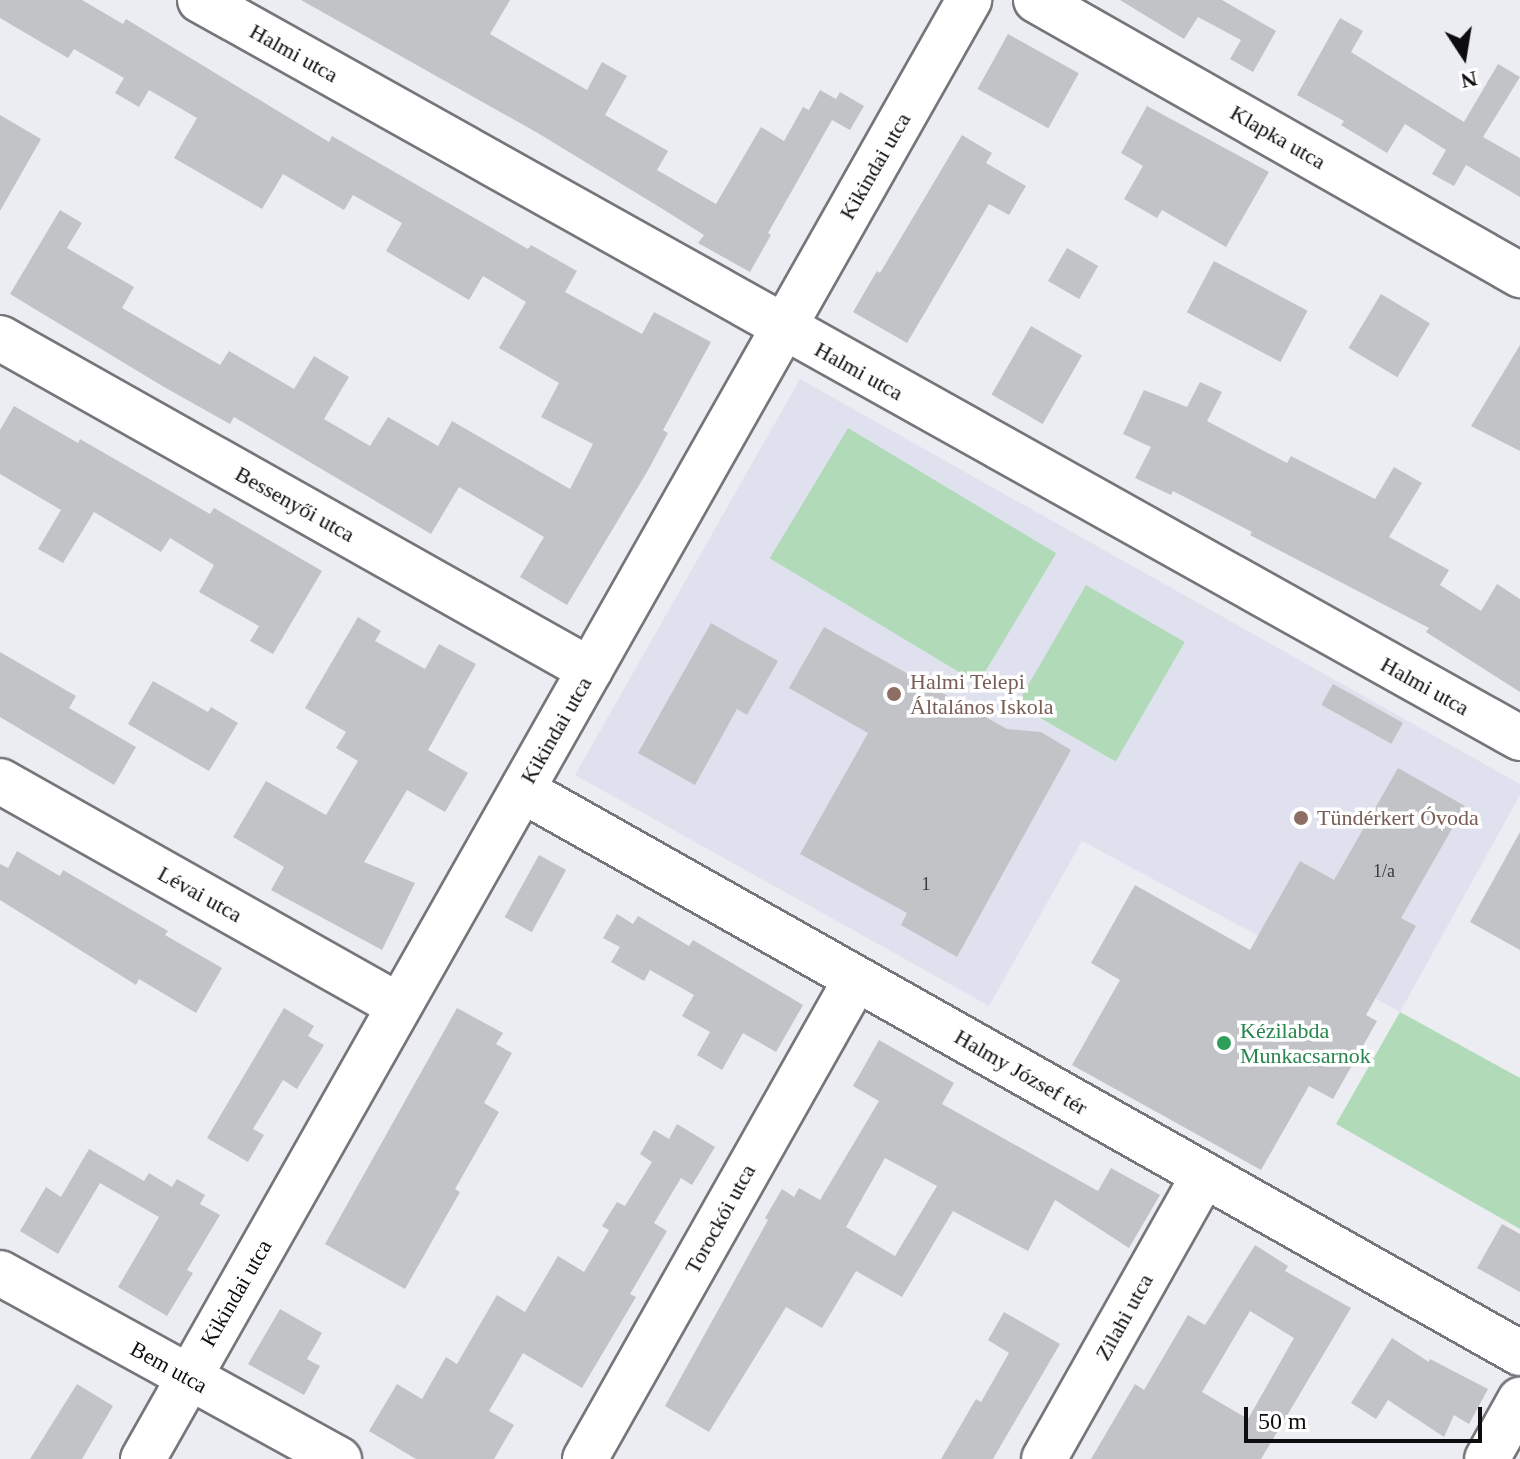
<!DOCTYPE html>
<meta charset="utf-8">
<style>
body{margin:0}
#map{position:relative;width:1520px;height:1459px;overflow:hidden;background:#ecedf2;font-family:"Times New Roman",serif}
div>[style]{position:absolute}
.built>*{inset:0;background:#dfe2ee}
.green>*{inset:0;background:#b1dbb8;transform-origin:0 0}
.building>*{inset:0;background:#c2c3c7;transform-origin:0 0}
.roads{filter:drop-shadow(2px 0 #75767a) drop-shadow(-2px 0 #75767a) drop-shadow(0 2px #75767a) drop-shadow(0 -2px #75767a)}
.minor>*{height:44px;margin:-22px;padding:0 22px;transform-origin:22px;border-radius:22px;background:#fff}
.dots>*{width:22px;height:22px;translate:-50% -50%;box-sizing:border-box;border:4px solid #fff;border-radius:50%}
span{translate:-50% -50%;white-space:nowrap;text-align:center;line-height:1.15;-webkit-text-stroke:7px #fff;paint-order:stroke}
.number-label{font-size:18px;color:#3a3a3d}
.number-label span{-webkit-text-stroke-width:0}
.street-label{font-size:22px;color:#0d0d0f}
.education-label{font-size:22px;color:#785e54}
.left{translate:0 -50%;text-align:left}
.leisure-label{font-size:22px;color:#27864d}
.north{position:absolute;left:1424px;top:16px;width:80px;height:80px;-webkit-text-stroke:6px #fff;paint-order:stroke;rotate:168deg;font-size:22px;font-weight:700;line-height:32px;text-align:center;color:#0d0d0f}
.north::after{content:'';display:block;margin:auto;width:28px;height:36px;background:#0d0d0f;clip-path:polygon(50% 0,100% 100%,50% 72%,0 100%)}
.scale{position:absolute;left:1244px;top:1407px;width:238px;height:36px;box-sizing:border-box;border:4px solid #0d0d0f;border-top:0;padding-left:10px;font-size:24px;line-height:28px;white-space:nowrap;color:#0d0d0f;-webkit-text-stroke:6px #fff;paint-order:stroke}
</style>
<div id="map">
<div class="built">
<i style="clip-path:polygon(800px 379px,1520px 784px,1520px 795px,1400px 1012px,1082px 841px,989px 1006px,575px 775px)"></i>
</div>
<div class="green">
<i style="left:848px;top:428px;width:243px;height:152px;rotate:31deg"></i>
<i style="left:1086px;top:585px;width:114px;height:138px;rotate:30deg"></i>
<i style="clip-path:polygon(1400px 1012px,1520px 1078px,1520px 1229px,1336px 1124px)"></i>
</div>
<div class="building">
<i style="clip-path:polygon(0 0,82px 0,123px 24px,126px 19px,329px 142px,332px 136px,528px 249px,531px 245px,577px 271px,565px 292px,642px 334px,654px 312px,711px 342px,663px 430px,668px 433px,647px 472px,567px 605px,520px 577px,544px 537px,459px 487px,431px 534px,234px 417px,230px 424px,164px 387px,10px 294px,60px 210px,82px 223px,67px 248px,134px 287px,122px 308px,220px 365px,229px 351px,294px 389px,314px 356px,349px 377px,324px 419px,370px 446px,388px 417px,438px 446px,452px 421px,570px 489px,593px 444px,541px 417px,559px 383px,499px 348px,526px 302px,483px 276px,469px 300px,386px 251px,402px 223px,353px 195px,344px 210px,283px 174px,262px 209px,174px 158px,197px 118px,149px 90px,139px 107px,115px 93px,124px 78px,74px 49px,68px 58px,0 18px)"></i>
<i style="clip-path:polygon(301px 0,510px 0,490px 34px,587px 90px,602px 62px,627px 76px,605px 115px,668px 151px,657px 170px,716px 204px,761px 127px,784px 141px,803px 107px,809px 110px,820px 90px,836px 99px,840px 92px,864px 106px,850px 130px,832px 120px,768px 233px,771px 235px,750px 272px,698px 243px,704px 235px,661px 208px,536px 132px)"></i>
<i style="clip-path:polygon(1120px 0,1222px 0,1276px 31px,1253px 72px,1230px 59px,1241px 40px,1198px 17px,1184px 39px)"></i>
<i style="clip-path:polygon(1340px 18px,1363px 31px,1351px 52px,1464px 122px,1498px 64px,1520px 77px,1483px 137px,1520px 158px,1520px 197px,1466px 165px,1454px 186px,1432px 174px,1446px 150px,1405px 124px,1387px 153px,1341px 125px,1344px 121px,1297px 95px)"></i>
<i style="left:1008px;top:34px;width:81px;height:63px;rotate:29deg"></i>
<i style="clip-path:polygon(1147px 106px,1269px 172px,1226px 247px,1162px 210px,1157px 218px,1124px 199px,1143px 166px,1121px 153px)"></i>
<i style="clip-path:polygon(0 115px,41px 139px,0 211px)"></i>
<i style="clip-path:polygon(962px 135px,992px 153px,986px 163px,1026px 186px,1009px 215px,989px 204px,907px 343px,853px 312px,877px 271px,880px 273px)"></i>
<i style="left:1067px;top:248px;width:36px;height:38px;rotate:30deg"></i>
<i style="left:1214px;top:261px;width:106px;height:58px;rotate:28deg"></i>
<i style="left:1381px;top:294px;width:57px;height:63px;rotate:31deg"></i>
<i style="left:1031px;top:326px;width:59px;height:79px;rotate:30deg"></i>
<i style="clip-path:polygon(1520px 345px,1520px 451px,1471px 426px)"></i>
<i style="clip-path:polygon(1200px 382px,1222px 392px,1207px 421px,1287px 463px,1291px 456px,1375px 499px,1394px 467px,1422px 483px,1389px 537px,1449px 570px,1440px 585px,1481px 611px,1497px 584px,1520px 599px,1520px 692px,1426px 632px,1429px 628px,1250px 535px,1252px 532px,1173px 491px,1171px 495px,1135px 478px,1151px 447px,1123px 434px,1144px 390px,1187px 407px)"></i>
<i style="clip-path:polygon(14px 406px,78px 443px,80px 439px,210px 514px,214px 508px,322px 571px,273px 654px,250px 641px,259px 626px,199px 592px,214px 565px,170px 538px,161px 552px,94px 512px,63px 563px,38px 549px,61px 510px,0 474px,0 430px)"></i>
<i style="clip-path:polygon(358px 617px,381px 631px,375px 641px,425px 669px,439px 644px,476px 664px,428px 750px,468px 773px,445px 812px,407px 790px,364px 862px,415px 883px,382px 950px,271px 890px,284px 867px,233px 837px,266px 781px,326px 815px,358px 761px,336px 748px,346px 732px,305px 708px)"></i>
<i style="clip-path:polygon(711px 623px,778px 661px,747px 715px,737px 709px,695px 785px,638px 753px)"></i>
<i style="clip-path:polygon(824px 627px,1007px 729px,1041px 732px,1071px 750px,957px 957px,901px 925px,907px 913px,800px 854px,868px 733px,789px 688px)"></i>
<i style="clip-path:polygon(0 652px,76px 696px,69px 708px,136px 747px,114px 785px,0 717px)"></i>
<i style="clip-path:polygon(153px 681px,208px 712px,211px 707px,238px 723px,209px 771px,128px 724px)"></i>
<i style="left:1333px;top:684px;width:80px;height:24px;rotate:29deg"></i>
<i style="clip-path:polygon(1398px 768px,1465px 806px,1401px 918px,1416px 926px,1366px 1015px,1377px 1021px,1333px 1099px,1309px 1086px,1261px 1170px,1072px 1065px,1120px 980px,1091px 963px,1135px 885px,1250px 950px,1300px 861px,1334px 880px)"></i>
<i style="clip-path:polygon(1520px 832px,1520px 950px,1470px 922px)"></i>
<i style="clip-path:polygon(17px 851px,60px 876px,63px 870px,168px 931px,165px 935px,222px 968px,196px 1013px,139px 979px,136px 985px,0 900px,0 864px,8px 868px)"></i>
<i style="left:539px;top:855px;width:31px;height:71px;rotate:29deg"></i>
<i style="clip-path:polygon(617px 914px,633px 924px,638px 916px,689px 946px,693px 940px,803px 1005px,776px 1052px,743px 1033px,722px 1070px,697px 1055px,710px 1032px,682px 1016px,694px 995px,650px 970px,644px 981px,611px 962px,620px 947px,603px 938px)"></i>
<i style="clip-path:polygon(284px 1008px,314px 1026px,308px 1036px,324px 1045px,297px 1089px,283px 1080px,253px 1129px,264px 1135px,248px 1162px,207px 1138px)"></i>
<i style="clip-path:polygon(457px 1008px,503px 1033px,496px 1044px,512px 1053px,484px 1103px,499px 1112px,455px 1189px,460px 1192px,405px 1289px,325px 1244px)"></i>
<i style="clip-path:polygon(evenodd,879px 1040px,954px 1083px,942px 1104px,1098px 1191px,1111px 1168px,1160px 1195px,1129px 1248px,1055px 1200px,1028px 1251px,953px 1211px,902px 1297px,856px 1271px,822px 1328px,786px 1307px,709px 1432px,665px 1406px,768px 1220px,765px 1218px,782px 1189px,794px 1197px,799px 1188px,820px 1200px,879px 1101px,853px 1086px,879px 1040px,885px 1158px,937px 1186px,895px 1256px,846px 1227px,885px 1158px)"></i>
<i style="clip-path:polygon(677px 1124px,715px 1147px,692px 1185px,681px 1178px,654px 1223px,667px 1231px,630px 1294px,636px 1297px,582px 1388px,523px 1353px,489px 1411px,514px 1425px,494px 1459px,416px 1459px,369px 1431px,397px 1384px,422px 1399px,446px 1357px,457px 1364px,497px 1295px,525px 1312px,558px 1256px,584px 1272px,609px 1230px,602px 1226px,617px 1202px,625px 1206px,652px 1162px,640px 1154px,654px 1130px,669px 1139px)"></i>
<i style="clip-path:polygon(89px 1149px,144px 1181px,149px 1173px,172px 1187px,177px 1179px,205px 1195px,200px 1204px,220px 1215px,187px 1270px,193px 1273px,167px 1316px,118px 1287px,159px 1217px,100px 1183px,58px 1254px,20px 1231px,46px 1187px,61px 1197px)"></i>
<i style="clip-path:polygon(1502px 1224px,1520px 1234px,1520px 1292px,1477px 1268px)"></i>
<i style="clip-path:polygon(evenodd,1255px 1245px,1288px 1266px,1285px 1271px,1351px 1308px,1261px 1459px,1091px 1459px,1135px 1384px,1144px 1390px,1188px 1315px,1205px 1325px,1255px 1245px,1250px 1311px,1294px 1338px,1248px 1419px,1202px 1392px,1250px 1311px)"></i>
<i style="clip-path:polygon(280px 1309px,322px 1333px,307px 1359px,320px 1366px,304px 1395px,248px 1364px)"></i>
<i style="clip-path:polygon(1004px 1312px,1060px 1344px,993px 1459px,941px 1459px,976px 1399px,981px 1402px,1009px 1353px,988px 1340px)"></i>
<i style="clip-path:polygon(1392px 1338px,1429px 1362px,1430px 1359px,1488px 1389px,1469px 1424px,1454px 1415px,1444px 1437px,1388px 1400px,1376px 1419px,1351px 1403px)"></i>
<i style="clip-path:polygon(77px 1384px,113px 1406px,82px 1459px,30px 1459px)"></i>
</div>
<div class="roads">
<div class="minor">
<i style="left:200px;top:0;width:1512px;rotate:29.21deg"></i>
<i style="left:1036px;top:0;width:557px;rotate:29.6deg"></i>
<i style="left:0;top:338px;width:677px;rotate:29.37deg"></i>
<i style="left:0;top:781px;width:458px;rotate:29.4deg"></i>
<i style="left:522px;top:790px;width:1146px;rotate:29.43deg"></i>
<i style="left:0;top:1273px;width:387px;rotate:28.8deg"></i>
<i style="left:143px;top:1459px;width:1677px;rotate:-60.48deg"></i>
<i style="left:585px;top:1459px;width:551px;rotate:-60.55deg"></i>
<i style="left:1044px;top:1459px;width:326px;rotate:-60.6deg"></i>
<i style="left:1487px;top:1459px;width:68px;rotate:-60.8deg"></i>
</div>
</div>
<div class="dots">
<i style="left:894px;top:694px;background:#8d6e63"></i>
<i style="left:1301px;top:818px;background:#8d6e63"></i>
<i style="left:1224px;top:1043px;background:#2e9e5b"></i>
</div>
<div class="number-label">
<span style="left:1384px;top:871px">1/a</span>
<span style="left:926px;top:884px">1</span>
</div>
<div class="street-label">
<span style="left:294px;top:53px;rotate:29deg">Halmi utca</span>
<span style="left:1278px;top:137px;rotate:30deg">Klapka utca</span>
<span style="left:875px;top:166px;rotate:-60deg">Kikindai utca</span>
<span style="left:859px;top:371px;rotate:29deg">Halmi utca</span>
<span style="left:295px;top:504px;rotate:29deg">Bessenyői utca</span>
<span style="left:1425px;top:686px;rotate:29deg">Halmi utca</span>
<span style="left:556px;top:730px;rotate:-60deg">Kikindai utca</span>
<span style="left:200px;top:894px;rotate:29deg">Lévai utca</span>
<span style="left:1021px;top:1072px;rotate:30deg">Halmy József tér</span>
<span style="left:720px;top:1219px;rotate:-61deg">Torockói utca</span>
<span style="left:236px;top:1293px;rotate:-60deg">Kikindai utca</span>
<span style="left:1124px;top:1317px;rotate:-61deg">Zilahi utca</span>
<span style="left:169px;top:1367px;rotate:29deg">Bem utca</span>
</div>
<div class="education-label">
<span class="left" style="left:910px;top:694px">Halmi Telepi<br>Általános Iskola</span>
<span class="left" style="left:1317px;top:818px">Tündérkert Óvoda</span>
</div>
<div class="leisure-label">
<span class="left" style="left:1240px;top:1043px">Kézilabda<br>Munkacsarnok</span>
</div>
<div class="north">N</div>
<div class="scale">50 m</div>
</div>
